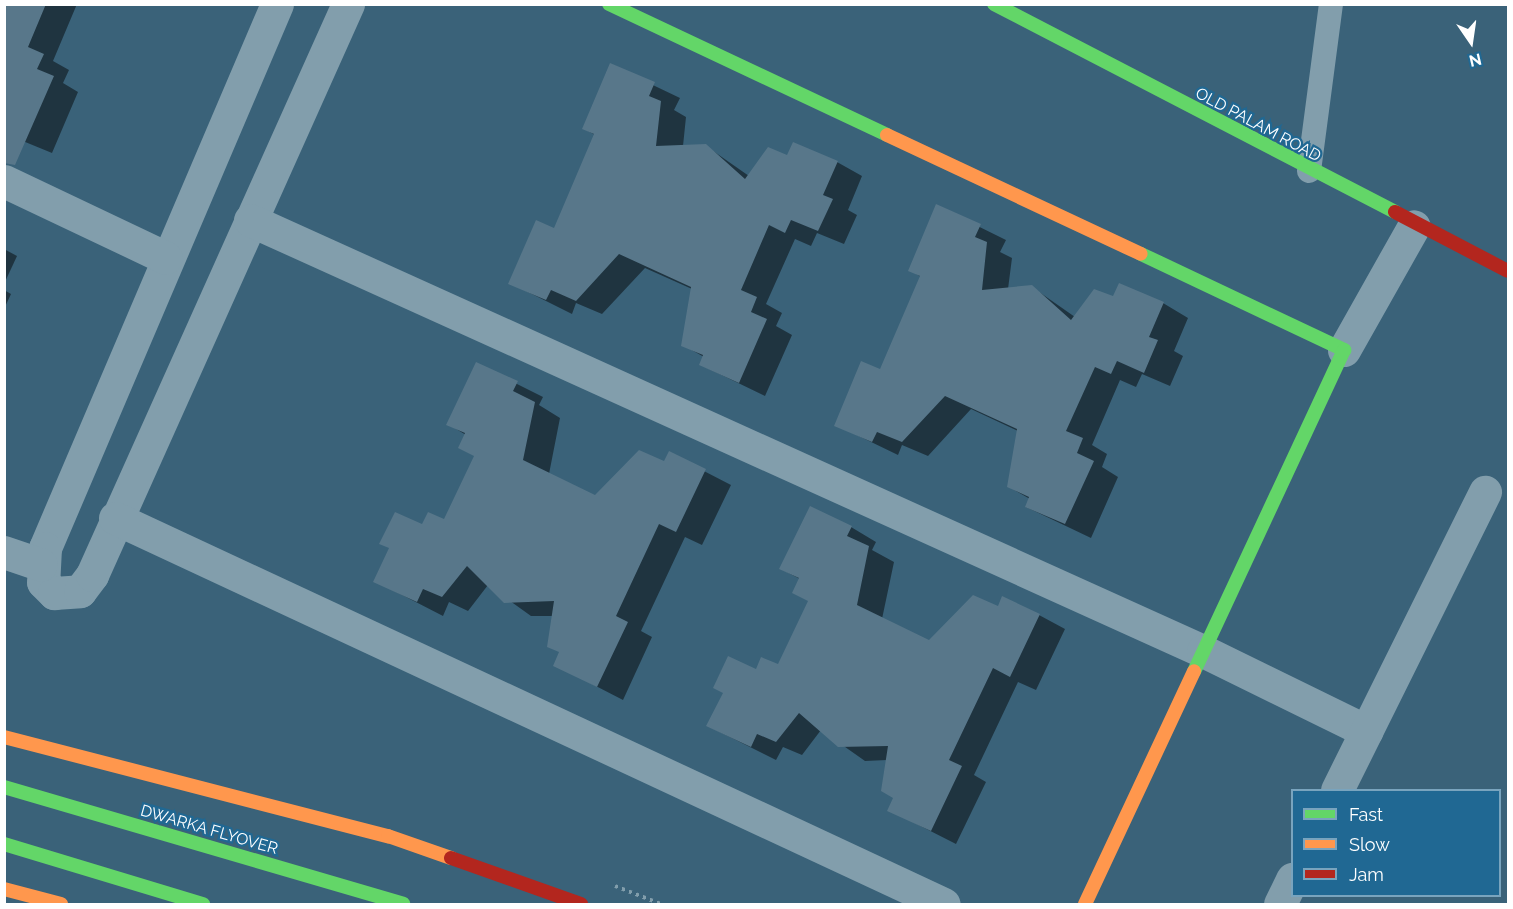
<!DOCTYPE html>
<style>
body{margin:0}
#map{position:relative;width:1513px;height:909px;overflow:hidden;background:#3a6279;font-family:Raleway,sans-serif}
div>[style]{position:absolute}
.shadow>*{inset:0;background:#0007}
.building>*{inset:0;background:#58778a}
.path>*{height:4px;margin-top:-2px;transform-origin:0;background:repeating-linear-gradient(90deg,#829eac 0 3px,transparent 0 7.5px)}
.lane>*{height:24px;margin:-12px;padding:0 12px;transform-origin:12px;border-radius:12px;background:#829eac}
.street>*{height:33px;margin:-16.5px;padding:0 16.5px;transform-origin:16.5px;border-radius:16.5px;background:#829eac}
.fast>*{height:14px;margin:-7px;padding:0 7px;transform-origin:7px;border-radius:7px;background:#63d668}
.slow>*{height:14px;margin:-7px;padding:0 7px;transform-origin:7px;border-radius:7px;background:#ff974d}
.jam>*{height:14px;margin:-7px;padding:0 7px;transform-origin:7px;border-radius:7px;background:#b3261e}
span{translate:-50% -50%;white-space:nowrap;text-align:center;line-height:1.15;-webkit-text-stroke:4.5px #206893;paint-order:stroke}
.street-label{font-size:16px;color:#fff}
.frame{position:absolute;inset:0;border:6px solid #fff;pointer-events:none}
.legend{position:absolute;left:1291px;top:789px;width:210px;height:108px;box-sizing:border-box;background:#206893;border:2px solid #79a4be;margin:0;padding:8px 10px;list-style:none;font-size:18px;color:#fff}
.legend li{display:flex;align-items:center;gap:12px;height:30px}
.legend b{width:30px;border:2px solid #79a4be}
.north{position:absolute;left:1441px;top:12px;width:60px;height:60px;-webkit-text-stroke:4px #206893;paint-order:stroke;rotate:167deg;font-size:16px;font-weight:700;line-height:24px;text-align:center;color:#fff}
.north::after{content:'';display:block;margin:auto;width:21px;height:27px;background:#fff;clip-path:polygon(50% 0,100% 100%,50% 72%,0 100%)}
</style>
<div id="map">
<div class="shadow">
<i style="clip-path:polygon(4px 4px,77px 4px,53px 61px,69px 70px,63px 83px,78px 92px,52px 153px,13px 137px)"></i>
<i style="clip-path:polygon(611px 65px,680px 98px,674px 110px,686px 117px,683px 146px,706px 146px,749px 176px,788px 157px,837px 162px,862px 176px,848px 210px,857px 215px,844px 244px,817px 233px,811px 246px,795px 239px,766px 304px,782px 313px,776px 326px,792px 335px,765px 396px,701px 365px,704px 357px,683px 345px,692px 289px,645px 268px,602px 314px,576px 303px,572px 314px,510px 283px,555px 230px,595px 135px,583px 128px)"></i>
<i style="clip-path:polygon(937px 206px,1006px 240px,1000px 252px,1012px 258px,1008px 289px,1032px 287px,1075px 317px,1113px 298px,1163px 303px,1188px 318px,1174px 351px,1183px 356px,1170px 386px,1142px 374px,1136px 387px,1120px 380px,1092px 445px,1107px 454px,1102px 467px,1118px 477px,1091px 538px,1026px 507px,1030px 499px,1009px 487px,1018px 431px,971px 409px,928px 456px,902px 445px,898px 455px,836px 425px,880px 371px,921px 277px,910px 270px)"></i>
<i style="clip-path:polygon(4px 249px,17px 256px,4px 284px)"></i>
<i style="clip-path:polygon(4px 290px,11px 294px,4px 309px)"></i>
<i style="clip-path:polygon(477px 364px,543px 397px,539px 405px,560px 418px,549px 474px,595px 496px,665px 463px,669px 453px,731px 485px,702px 545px,685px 537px,641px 631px,652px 637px,623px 700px,555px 665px,560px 653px,553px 616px,531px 616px,488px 585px,468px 611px,449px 602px,443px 616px,375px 581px,445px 521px,476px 456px,466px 435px,448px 424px)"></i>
<i style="clip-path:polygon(851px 527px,876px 542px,872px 550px,894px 562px,882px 619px,929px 642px,998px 609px,1039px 615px,1065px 629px,1036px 690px,1018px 682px,974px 775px,986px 782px,956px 844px,889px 810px,894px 798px,887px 760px,865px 761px,821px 730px,802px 755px,783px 747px,776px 760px,708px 726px,756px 671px,779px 666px,809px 601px,800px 579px,781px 569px)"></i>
</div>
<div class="building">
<i style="clip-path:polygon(4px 4px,46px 4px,28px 47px,44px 54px,37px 69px,54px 76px,15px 165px,4px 163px)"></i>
<i style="clip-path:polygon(610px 63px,655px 82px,649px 96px,661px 101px,656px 146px,706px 144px,745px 179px,768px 147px,787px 155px,793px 142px,838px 161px,823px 195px,833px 199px,818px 231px,791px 220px,785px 233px,769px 225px,741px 290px,757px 297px,751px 312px,767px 319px,739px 383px,699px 365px,703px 355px,681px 346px,691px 287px,619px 254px,576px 301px,551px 290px,546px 300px,508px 284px,536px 220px,554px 228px,594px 134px,582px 129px)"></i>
<i style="clip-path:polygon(936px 204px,981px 224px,975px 237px,987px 242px,982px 290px,1032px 285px,1071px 320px,1094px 289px,1113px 296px,1119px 283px,1164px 302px,1149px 337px,1158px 340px,1144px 373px,1117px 361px,1111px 374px,1095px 367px,1066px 431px,1083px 438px,1077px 453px,1094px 461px,1065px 524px,1025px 507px,1029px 497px,1007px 487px,1017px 429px,945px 396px,902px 442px,877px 432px,872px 442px,834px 426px,861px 361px,880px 369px,920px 276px,908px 271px)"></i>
<i style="clip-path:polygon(476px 362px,518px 381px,513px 391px,535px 402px,523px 460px,595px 495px,639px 450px,664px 461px,669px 451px,706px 469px,676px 532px,659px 524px,616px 616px,628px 622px,597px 687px,553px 666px,559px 652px,547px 647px,554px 601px,504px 603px,467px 566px,442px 597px,423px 589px,417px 602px,373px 582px,389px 548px,379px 544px,395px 512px,422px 524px,428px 512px,444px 519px,474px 456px,458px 448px,465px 433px,446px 425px)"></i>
<i style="clip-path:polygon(810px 506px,852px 526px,847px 536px,869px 546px,857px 605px,929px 640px,973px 595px,998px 606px,1002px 596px,1040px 614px,1010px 677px,993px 668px,949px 760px,962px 766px,931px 831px,887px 811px,893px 798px,881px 791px,888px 746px,838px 747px,799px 713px,776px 742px,757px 734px,751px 747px,706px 726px,723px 693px,713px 688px,728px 656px,756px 669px,761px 657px,778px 664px,808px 601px,792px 593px,799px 578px,779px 569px)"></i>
</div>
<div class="path">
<i style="left:615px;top:886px;width:49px;rotate:21.4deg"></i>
</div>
<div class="lane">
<i style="left:1309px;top:171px;width:168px;rotate:-82.5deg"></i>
</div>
<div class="street">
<i style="left:277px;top:4px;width:591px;rotate:113.1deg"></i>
<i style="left:45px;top:548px;width:34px;rotate:93deg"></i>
<i style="left:43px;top:582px;width:16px;rotate:45deg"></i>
<i style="left:54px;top:593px;width:26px;rotate:-4deg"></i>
<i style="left:80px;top:591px;width:20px;rotate:-53deg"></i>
<i style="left:92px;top:575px;width:626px;rotate:-65.85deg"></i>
<i style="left:4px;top:181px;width:179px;rotate:25.4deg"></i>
<i style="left:250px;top:220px;width:1046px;rotate:24.34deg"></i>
<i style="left:1203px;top:651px;width:182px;rotate:26.1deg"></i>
<i style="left:1344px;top:350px;width:142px;rotate:-60.6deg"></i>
<i style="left:115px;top:518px;width:914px;rotate:24.97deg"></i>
<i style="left:4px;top:552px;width:39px;rotate:19deg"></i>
<i style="left:1337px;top:790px;width:333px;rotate:-63.6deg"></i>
<i style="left:1280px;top:904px;width:28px;rotate:-64deg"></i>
</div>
<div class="fast">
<i style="left:609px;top:4px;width:307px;rotate:25.2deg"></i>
<i style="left:994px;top:4px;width:452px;rotate:27.4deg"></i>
<i style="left:1141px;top:254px;width:225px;rotate:25.3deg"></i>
<i style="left:1344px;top:350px;width:354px;rotate:115deg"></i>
<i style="left:4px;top:787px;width:416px;rotate:16.3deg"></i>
<i style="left:4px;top:844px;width:208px;rotate:16.8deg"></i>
</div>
<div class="slow">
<i style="left:887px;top:135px;width:280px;rotate:25.1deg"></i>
<i style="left:4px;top:737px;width:397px;rotate:14.5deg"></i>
<i style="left:388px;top:836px;width:67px;rotate:19.2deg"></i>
<i style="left:4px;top:889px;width:59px;rotate:14.7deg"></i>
<i style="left:1085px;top:904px;width:257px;rotate:-64.9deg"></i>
</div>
<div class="jam">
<i style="left:1395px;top:212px;width:127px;rotate:27.6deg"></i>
<i style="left:451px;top:858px;width:138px;rotate:19.5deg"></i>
</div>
<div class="street-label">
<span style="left:1258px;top:125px;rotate:28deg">OLD PALAM ROAD</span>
<span style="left:209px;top:830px;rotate:16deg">DWARKA FLYOVER</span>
</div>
<div class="frame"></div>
<ul class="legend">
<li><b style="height:8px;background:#63d668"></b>Fast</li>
<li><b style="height:8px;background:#ff974d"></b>Slow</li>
<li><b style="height:8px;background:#b3261e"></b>Jam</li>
</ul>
<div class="north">N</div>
</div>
